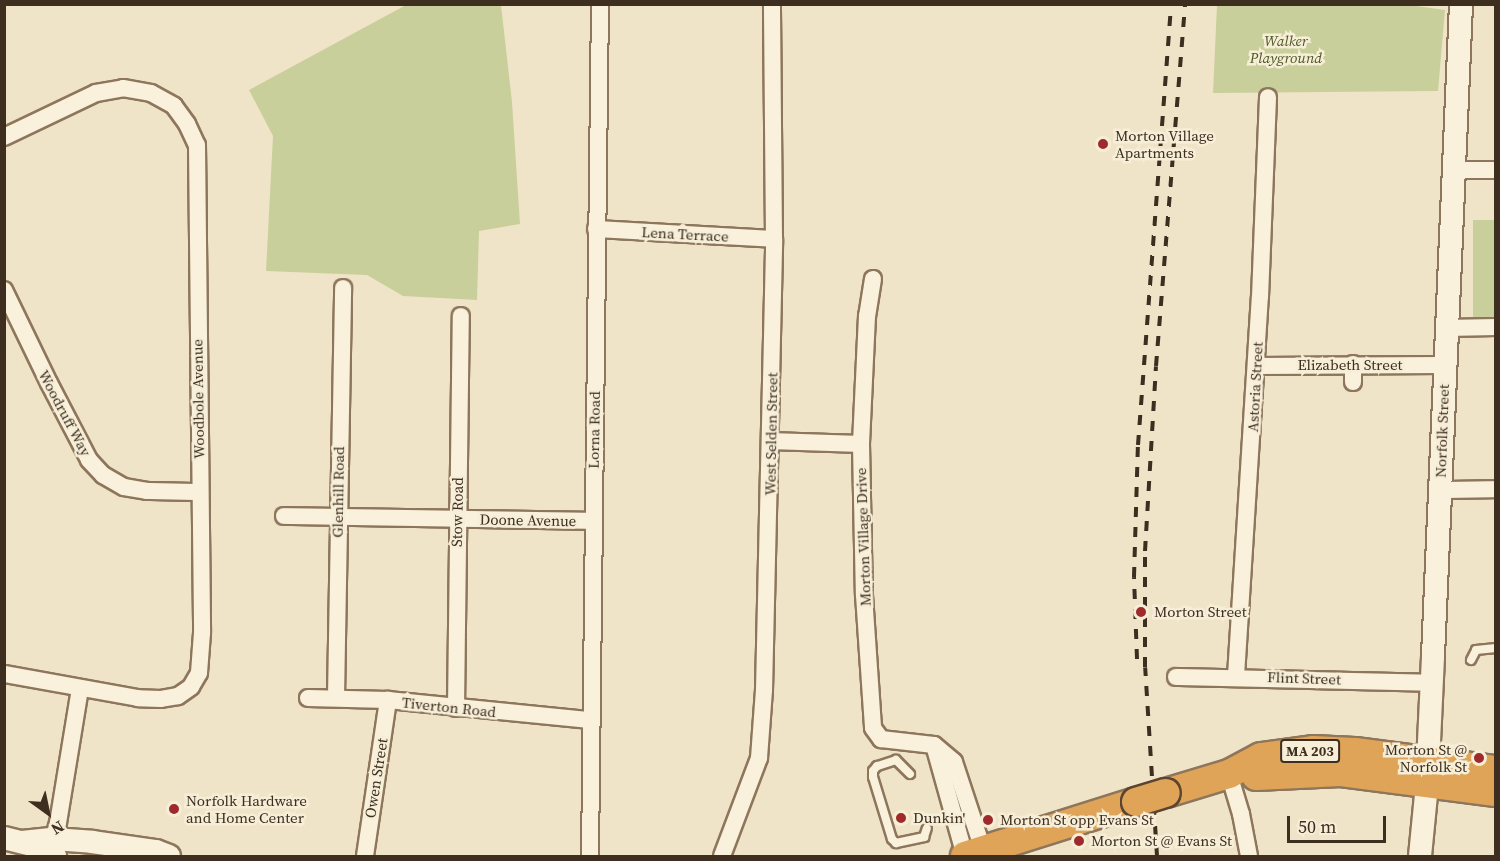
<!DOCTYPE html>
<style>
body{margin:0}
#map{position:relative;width:1500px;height:861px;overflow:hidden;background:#f0e4c8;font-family:"Source Serif 4",serif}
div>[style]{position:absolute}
.green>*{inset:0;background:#c9cf9b;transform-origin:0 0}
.roads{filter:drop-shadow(2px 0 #8d765c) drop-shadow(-2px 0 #8d765c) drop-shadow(0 2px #8d765c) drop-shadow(0 -2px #8d765c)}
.lane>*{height:8px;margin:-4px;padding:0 4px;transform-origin:4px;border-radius:4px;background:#faf1dc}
.street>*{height:16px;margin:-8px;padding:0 8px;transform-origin:8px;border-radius:8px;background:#faf1dc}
.secondary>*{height:22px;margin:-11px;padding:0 11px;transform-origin:11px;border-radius:11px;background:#faf1dc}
.highway>*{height:28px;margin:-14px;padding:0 14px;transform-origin:14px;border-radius:14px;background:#e0a458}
.rail>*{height:4px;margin-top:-2px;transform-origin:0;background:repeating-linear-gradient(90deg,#3d2e20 0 10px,transparent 0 20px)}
.bridges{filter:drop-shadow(2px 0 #5b4430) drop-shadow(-2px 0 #5b4430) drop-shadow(0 2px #5b4430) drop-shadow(0 -2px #5b4430)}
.highway-bridge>*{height:28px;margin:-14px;padding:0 14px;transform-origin:14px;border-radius:14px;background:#e0a458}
.dots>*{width:16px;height:16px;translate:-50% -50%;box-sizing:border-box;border:3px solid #f7eed8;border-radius:50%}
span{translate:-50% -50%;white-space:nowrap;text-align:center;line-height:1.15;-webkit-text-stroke:5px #f7eed8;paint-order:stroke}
.shield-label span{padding:2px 4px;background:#f7eed8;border:2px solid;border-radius:4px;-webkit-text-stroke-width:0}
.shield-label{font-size:14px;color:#3d2e20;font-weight:700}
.park-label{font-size:15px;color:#4d5a26;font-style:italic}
.poi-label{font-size:15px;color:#3d2e20}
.left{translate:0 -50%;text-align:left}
.right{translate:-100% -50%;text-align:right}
.street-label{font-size:15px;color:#3d2e20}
.frame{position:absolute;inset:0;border:6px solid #3d2e20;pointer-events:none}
.north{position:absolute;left:18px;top:783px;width:60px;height:60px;-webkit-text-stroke:4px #f7eed8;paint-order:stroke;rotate:147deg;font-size:16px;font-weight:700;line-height:24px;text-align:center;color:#3d2e20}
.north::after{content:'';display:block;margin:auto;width:21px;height:27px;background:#3d2e20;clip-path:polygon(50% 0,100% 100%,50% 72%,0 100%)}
.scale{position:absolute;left:1287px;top:816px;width:99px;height:27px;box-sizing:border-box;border:3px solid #3d2e20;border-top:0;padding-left:8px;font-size:18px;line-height:21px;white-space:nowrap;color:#3d2e20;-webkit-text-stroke:4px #f7eed8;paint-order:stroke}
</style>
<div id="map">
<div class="green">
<i style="clip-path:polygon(1402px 4px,1445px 10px,1438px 91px,1213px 93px,1217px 5px)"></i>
<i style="clip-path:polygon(406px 5px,501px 5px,512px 102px,520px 224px,479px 231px,477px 300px,403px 296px,367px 275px,266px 271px,273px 136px,249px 90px)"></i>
<i style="left:1473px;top:220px;width:22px;height:98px"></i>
</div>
<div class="roads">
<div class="lane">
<i style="left:1471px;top:660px;width:11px;rotate:-63deg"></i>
<i style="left:1476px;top:650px;width:20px;rotate:-6deg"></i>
<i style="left:910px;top:774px;width:20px;rotate:-135deg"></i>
<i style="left:896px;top:760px;width:20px;rotate:162deg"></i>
<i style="left:877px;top:766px;width:6px;rotate:129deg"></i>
<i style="left:873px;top:771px;width:6px;rotate:90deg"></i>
<i style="left:873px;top:777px;width:65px;rotate:73deg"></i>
<i style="left:892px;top:839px;width:6px;rotate:45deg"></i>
<i style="left:896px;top:843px;width:29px;rotate:-12deg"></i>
<i style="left:924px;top:837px;width:9px;rotate:-72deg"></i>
</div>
<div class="street">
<i style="left:4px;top:137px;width:102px;rotate:-25.6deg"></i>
<i style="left:96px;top:93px;width:27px;rotate:-10deg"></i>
<i style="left:123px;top:88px;width:28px;rotate:10deg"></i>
<i style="left:151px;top:93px;width:26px;rotate:29deg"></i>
<i style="left:174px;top:106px;width:22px;rotate:54deg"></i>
<i style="left:187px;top:124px;width:23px;rotate:65deg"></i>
<i style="left:197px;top:145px;width:488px;rotate:89.4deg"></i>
<i style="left:202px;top:633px;width:40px;rotate:94.3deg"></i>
<i style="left:199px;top:673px;width:16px;rotate:120deg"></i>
<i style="left:191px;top:687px;width:16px;rotate:145deg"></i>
<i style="left:178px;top:696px;width:17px;rotate:170deg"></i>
<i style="left:161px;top:699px;width:23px;rotate:-178deg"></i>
<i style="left:138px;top:698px;width:136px;rotate:-169.8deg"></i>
<i style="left:1455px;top:170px;width:41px"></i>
<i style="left:596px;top:229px;width:178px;rotate:3.2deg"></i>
<i style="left:873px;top:279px;width:37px;rotate:99deg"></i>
<i style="left:867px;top:316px;width:128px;rotate:92.7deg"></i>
<i style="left:861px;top:444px;width:151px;rotate:88.9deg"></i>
<i style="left:864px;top:595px;width:133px;rotate:86.1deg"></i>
<i style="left:873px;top:728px;width:14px;rotate:54deg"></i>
<i style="left:881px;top:739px;width:53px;rotate:6.5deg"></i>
<i style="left:934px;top:745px;width:26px;rotate:40deg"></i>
<i style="left:954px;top:762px;width:99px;rotate:71.7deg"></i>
<i style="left:4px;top:290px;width:103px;rotate:64.2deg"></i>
<i style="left:49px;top:383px;width:87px;rotate:62.5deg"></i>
<i style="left:89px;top:460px;width:21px;rotate:47deg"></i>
<i style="left:103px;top:475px;width:24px;rotate:30deg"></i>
<i style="left:124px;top:487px;width:23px;rotate:10deg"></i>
<i style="left:147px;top:491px;width:52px;rotate:1.1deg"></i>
<i style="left:1446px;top:328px;width:50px;rotate:-1.1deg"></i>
<i style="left:1353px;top:364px;width:18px;rotate:90deg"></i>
<i style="left:1256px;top:366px;width:188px;rotate:-0.3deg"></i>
<i style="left:770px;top:441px;width:91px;rotate:1.9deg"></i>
<i style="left:1440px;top:490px;width:56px;rotate:-1deg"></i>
<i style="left:284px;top:516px;width:309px;rotate:0.9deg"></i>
<i style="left:1236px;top:676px;width:380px;rotate:-86.4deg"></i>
<i style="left:1260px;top:297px;width:200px;rotate:-87.7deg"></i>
<i style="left:1176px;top:677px;width:256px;rotate:1.3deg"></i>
<i style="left:336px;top:697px;width:409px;rotate:-89deg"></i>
<i style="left:308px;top:698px;width:80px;rotate:1.4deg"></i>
<i style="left:388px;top:700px;width:203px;rotate:5.7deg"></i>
<i style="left:456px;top:708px;width:392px;rotate:-89.3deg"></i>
<i style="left:934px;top:745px;width:115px;rotate:74.4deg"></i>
<i style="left:1229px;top:774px;width:42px;rotate:73.3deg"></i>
<i style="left:1241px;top:814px;width:43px;rotate:79.2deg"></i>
<i style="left:51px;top:847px;width:25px;rotate:-74deg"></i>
<i style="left:58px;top:823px;width:136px;rotate:-80.7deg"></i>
<i style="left:365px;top:856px;width:158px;rotate:-81.6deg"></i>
<i style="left:590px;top:856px;width:852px;rotate:-89.33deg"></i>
<i style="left:722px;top:856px;width:105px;rotate:-69.3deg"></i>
<i style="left:759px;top:758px;width:68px;rotate:-85.8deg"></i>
<i style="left:764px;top:690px;width:451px;rotate:-88.7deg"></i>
<i style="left:774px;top:239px;width:235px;rotate:-90.5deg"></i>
</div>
<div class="secondary">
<i style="left:4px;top:838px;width:30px;rotate:14deg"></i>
<i style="left:33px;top:845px;width:25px;rotate:27deg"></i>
<i style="left:22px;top:842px;width:31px;rotate:-6deg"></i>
<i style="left:53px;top:839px;width:39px;rotate:4deg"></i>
<i style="left:92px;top:842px;width:65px;rotate:8deg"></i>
<i style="left:156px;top:851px;width:14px;rotate:21deg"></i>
<i style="left:1420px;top:856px;width:72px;rotate:-84.4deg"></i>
<i style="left:1427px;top:784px;width:128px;rotate:-87.3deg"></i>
<i style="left:1433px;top:656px;width:653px;rotate:-87.54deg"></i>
</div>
<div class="highway">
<i style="left:1256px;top:776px;width:85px;rotate:-2.7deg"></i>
<i style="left:1341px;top:772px;width:156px;rotate:7.4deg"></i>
<i style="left:1166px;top:793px;width:66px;rotate:-16.8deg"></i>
<i style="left:1229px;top:774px;width:36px;rotate:-28deg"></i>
<i style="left:1261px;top:757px;width:52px;rotate:-7.7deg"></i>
<i style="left:1313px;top:750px;width:42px;rotate:2.7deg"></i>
<i style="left:1355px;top:752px;width:142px;rotate:7.3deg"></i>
<i style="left:965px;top:856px;width:179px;rotate:-17.5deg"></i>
</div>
</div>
<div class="rail">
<i style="left:1137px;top:659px;width:82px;rotate:-92.1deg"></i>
<i style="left:1134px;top:577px;width:132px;rotate:-88.3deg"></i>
<i style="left:1138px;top:445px;width:442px;rotate:-85.7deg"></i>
<i style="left:1157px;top:856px;width:189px;rotate:-93.6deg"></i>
<i style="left:1145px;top:667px;width:116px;rotate:-90deg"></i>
<i style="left:1145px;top:551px;width:185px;rotate:-86.6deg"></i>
<i style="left:1156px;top:366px;width:363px;rotate:-85.4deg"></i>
</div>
<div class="bridges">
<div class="highway-bridge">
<i style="left:1136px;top:802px;width:31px;rotate:-17deg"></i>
</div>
</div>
<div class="dots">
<i style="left:1103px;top:144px;background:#9e2a2b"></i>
<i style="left:1141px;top:612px;background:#9e2a2b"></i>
<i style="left:1479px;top:758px;background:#9e2a2b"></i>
<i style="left:174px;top:809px;background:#9e2a2b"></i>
<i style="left:901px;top:818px;background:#9e2a2b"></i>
<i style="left:988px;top:820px;background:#9e2a2b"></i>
<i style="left:1079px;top:841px;background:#9e2a2b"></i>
</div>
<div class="shield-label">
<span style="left:1310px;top:751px">MA 203</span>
</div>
<div class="park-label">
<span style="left:1286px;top:49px">Walker<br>Playground</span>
</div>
<div class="poi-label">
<span class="left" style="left:1115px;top:144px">Morton Village<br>Apartments</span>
<span class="left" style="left:1154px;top:612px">Morton Street</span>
<span class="right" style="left:1467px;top:758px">Morton St @<br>Norfolk St</span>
<span class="left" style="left:186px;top:809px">Norfolk Hardware<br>and Home Center</span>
<span class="left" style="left:913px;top:818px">Dunkin'</span>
<span class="left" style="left:1000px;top:820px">Morton St opp Evans St</span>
<span class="left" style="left:1091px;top:841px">Morton St @ Evans St</span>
</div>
<div class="street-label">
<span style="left:685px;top:234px;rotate:3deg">Lena Terrace</span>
<span style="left:1350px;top:365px">Elizabeth Street</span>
<span style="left:1255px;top:387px;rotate:-87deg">Astoria Street</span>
<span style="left:198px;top:399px;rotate:-91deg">Woodbole Avenue</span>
<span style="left:65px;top:413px;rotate:62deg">Woodruff Way</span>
<span style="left:594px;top:430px;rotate:-89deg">Lorna Road</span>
<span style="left:1442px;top:431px;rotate:-88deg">Norfolk Street</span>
<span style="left:771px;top:434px;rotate:-89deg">West Selden Street</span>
<span style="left:338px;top:492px;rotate:-89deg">Glenhill Road</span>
<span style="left:457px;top:512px;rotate:-89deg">Stow Road</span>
<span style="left:528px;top:520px;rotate:1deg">Doone Avenue</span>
<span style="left:863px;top:537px;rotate:-92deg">Morton Village Drive</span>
<span style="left:1304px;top:678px;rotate:2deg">Flint Street</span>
<span style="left:449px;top:707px;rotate:6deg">Tiverton Road</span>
<span style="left:376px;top:778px;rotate:-81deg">Owen Street</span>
</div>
<div class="frame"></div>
<div class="north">N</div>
<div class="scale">50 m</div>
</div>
